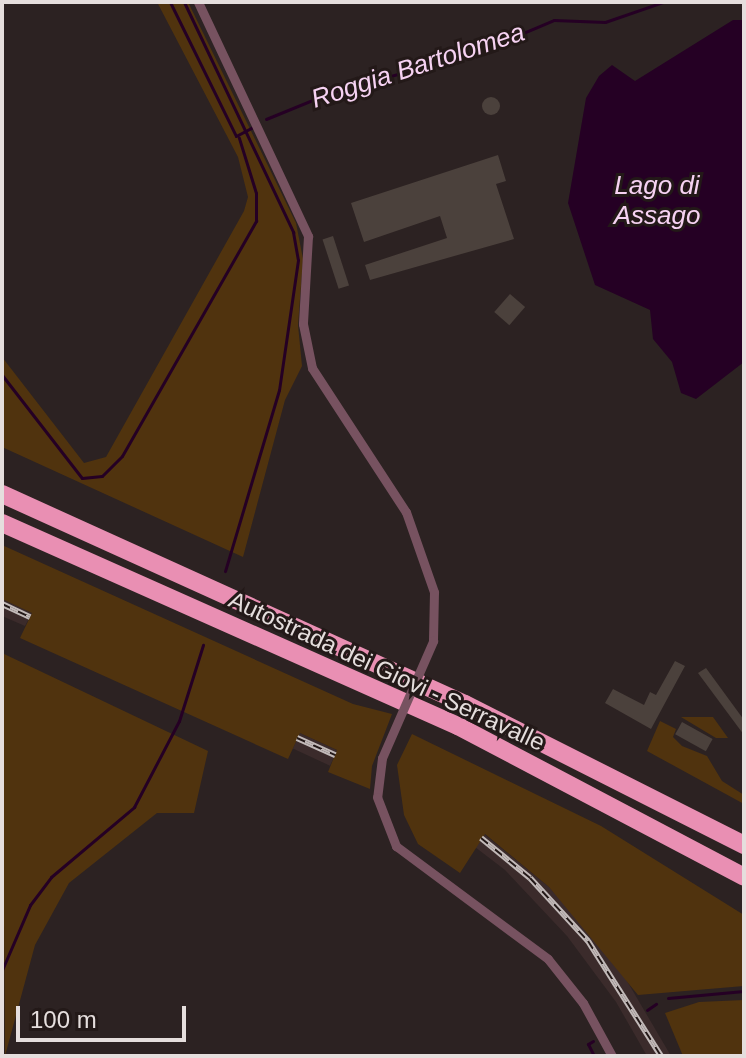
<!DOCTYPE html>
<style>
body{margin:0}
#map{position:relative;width:746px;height:1058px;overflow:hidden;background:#2c2222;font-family:Arial,sans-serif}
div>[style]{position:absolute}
.built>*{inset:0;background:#3b2b2b;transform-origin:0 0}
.green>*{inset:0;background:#50330e}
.water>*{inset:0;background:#250024}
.stream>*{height:3px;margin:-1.5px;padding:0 1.5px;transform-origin:1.5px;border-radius:1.5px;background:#250024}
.building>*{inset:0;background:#4b413c;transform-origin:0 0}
.round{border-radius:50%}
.street>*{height:9px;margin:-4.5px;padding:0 4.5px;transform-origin:4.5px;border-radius:4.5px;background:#775260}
.highway>*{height:18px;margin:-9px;padding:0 9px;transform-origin:9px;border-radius:9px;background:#e98fb3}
.rail>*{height:6px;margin-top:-3px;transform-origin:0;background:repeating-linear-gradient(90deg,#231918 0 9px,#c2bab9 0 18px);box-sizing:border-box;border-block:2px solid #c2bab9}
.street-bridge>*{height:9px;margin:-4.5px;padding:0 4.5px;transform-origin:4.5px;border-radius:4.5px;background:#775260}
span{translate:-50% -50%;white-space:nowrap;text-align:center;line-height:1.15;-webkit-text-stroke:6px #231918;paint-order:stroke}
.street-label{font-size:24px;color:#e5dedd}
.water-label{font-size:26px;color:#f6d2f2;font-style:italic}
.frame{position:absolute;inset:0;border:4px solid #e5dedd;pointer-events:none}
.scale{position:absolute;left:16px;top:1006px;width:170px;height:36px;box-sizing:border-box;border:4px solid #e5dedd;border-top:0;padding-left:10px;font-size:24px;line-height:28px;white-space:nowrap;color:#e5dedd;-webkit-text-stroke:6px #231918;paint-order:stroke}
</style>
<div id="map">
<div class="built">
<i style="clip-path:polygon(2px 599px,32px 613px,25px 626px,2px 616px)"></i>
<i style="left:300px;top:733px;width:41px;height:17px;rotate:25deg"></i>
<i style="clip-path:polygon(484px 834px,549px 887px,617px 964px,671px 1056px,647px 1056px,616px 1002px,567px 936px,505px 870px,475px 847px)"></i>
</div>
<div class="green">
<i style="clip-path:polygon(157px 2px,188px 2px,296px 223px,303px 259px,298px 325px,302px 366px,285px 400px,243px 557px,2px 447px,2px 357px,84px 463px,106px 457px,244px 211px,248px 197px,238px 157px)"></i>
<i style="clip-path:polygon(2px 545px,353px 704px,392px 714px,372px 766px,370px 789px,328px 772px,337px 750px,300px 733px,288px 759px,20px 638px,32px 613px,2px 599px)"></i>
<i style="clip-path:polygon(2px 653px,208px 751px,194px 813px,157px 813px,69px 883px,35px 945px,5px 1056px)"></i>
<i style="clip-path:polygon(681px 717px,713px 717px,728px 738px,716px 738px)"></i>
<i style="clip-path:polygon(660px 721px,676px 729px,673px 737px,682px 746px,707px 756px,722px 781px,744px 795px,744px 804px,647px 751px)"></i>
<i style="clip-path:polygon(412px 734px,601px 826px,744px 915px,744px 986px,638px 995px,549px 887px,485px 834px,460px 873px,418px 844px,404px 815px,397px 765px)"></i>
<i style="clip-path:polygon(744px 1000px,744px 1056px,683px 1056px,665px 1013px,699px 1002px)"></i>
</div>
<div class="water">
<i style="clip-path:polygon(733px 20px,744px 20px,744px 362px,696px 399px,681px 393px,672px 362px,653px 339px,650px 310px,595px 285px,568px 203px,586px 98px,599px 76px,612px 65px,635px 81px)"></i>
</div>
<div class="stream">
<i style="left:170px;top:2px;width:149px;rotate:63.8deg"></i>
<i style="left:236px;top:136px;width:19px;rotate:-28deg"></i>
<i style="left:184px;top:2px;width:255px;rotate:64.6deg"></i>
<i style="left:293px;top:232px;width:28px;rotate:80deg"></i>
<i style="left:298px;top:260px;width:131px;rotate:98.3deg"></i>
<i style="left:279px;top:390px;width:189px;rotate:106.6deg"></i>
<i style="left:266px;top:119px;width:71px;rotate:-22.2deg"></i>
<i style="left:332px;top:92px;width:151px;rotate:-15.3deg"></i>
<i style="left:478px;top:52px;width:82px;rotate:-22.8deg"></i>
<i style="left:554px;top:20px;width:51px;rotate:2.2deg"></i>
<i style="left:605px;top:22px;width:61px;rotate:-19deg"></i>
<i style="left:2px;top:375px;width:130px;rotate:52.2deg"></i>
<i style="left:82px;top:478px;width:20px;rotate:-6deg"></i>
<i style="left:102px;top:476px;width:28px;rotate:-45deg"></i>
<i style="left:122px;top:456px;width:271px;rotate:-60.3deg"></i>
<i style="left:256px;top:221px;width:28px;rotate:-90deg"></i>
<i style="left:256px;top:193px;width:58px;rotate:-107.2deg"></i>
<i style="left:2px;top:970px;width:71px;rotate:-66.7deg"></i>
<i style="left:30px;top:905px;width:35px;rotate:-53deg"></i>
<i style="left:51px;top:877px;width:109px;rotate:-40.1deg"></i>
<i style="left:134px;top:807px;width:97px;rotate:-62.4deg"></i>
<i style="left:179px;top:721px;width:80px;rotate:-72.5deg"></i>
<i style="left:668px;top:998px;width:76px;rotate:-5.3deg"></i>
<i style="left:647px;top:1010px;width:11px;rotate:-34deg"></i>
<i style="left:593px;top:1041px;width:6px;rotate:149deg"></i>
<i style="left:588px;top:1044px;width:13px;rotate:63deg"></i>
</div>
<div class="building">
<i class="round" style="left:482px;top:97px;width:18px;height:18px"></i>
<i style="clip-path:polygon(498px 155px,506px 181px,496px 184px,514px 239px,370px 280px,365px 265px,447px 238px,440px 216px,364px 242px,351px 203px)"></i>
<i style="left:333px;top:236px;width:52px;height:11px;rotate:72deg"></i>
<i style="left:510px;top:294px;width:20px;height:24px;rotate:41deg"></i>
<i style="clip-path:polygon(675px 661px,685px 666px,651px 729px,605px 703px,613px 689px,644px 705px,650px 692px,656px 695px)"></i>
<i style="clip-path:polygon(706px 668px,744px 720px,744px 735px,698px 673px)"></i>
<i style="left:682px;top:722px;width:35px;height:14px;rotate:29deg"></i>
</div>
<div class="street">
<i style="left:198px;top:2px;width:259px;rotate:64.8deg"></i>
<i style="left:308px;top:236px;width:88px;rotate:93.3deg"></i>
<i style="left:303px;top:324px;width:45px;rotate:78.4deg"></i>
<i style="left:312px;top:368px;width:172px;rotate:56.9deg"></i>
<i style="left:406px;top:512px;width:85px;rotate:70.7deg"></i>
<i style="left:434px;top:592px;width:49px;rotate:91.2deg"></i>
<i style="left:382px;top:758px;width:39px;rotate:97deg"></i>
<i style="left:377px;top:797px;width:53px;rotate:68.8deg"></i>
<i style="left:396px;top:846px;width:189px;rotate:36.6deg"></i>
<i style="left:548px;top:959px;width:56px;rotate:51.5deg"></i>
<i style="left:583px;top:1003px;width:60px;rotate:61.3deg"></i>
</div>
<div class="highway">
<i style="left:2px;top:494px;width:508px;rotate:24.4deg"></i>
<i style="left:465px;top:704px;width:313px;rotate:26.8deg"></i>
<i style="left:2px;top:523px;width:499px;rotate:24deg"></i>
<i style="left:458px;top:726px;width:323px;rotate:27.8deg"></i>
</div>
<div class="rail">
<i style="left:2px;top:604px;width:31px;rotate:25deg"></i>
<i style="left:297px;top:738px;width:42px;rotate:24.1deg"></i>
<i style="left:481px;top:838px;width:63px;rotate:39.2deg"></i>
<i style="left:530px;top:878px;width:86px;rotate:47.4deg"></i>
<i style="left:588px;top:941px;width:136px;rotate:57.6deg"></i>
</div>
<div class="street-bridge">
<i style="left:382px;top:758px;width:128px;rotate:-66.4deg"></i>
</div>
<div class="street-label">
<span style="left:387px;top:671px;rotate:25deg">Autostrada dei Giovi - Serravalle</span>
</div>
<div class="water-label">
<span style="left:418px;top:66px;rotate:-18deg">Roggia Bartolomea</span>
<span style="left:657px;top:201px">Lago di<br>Assago</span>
</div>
<div class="frame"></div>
<div class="scale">100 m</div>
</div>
